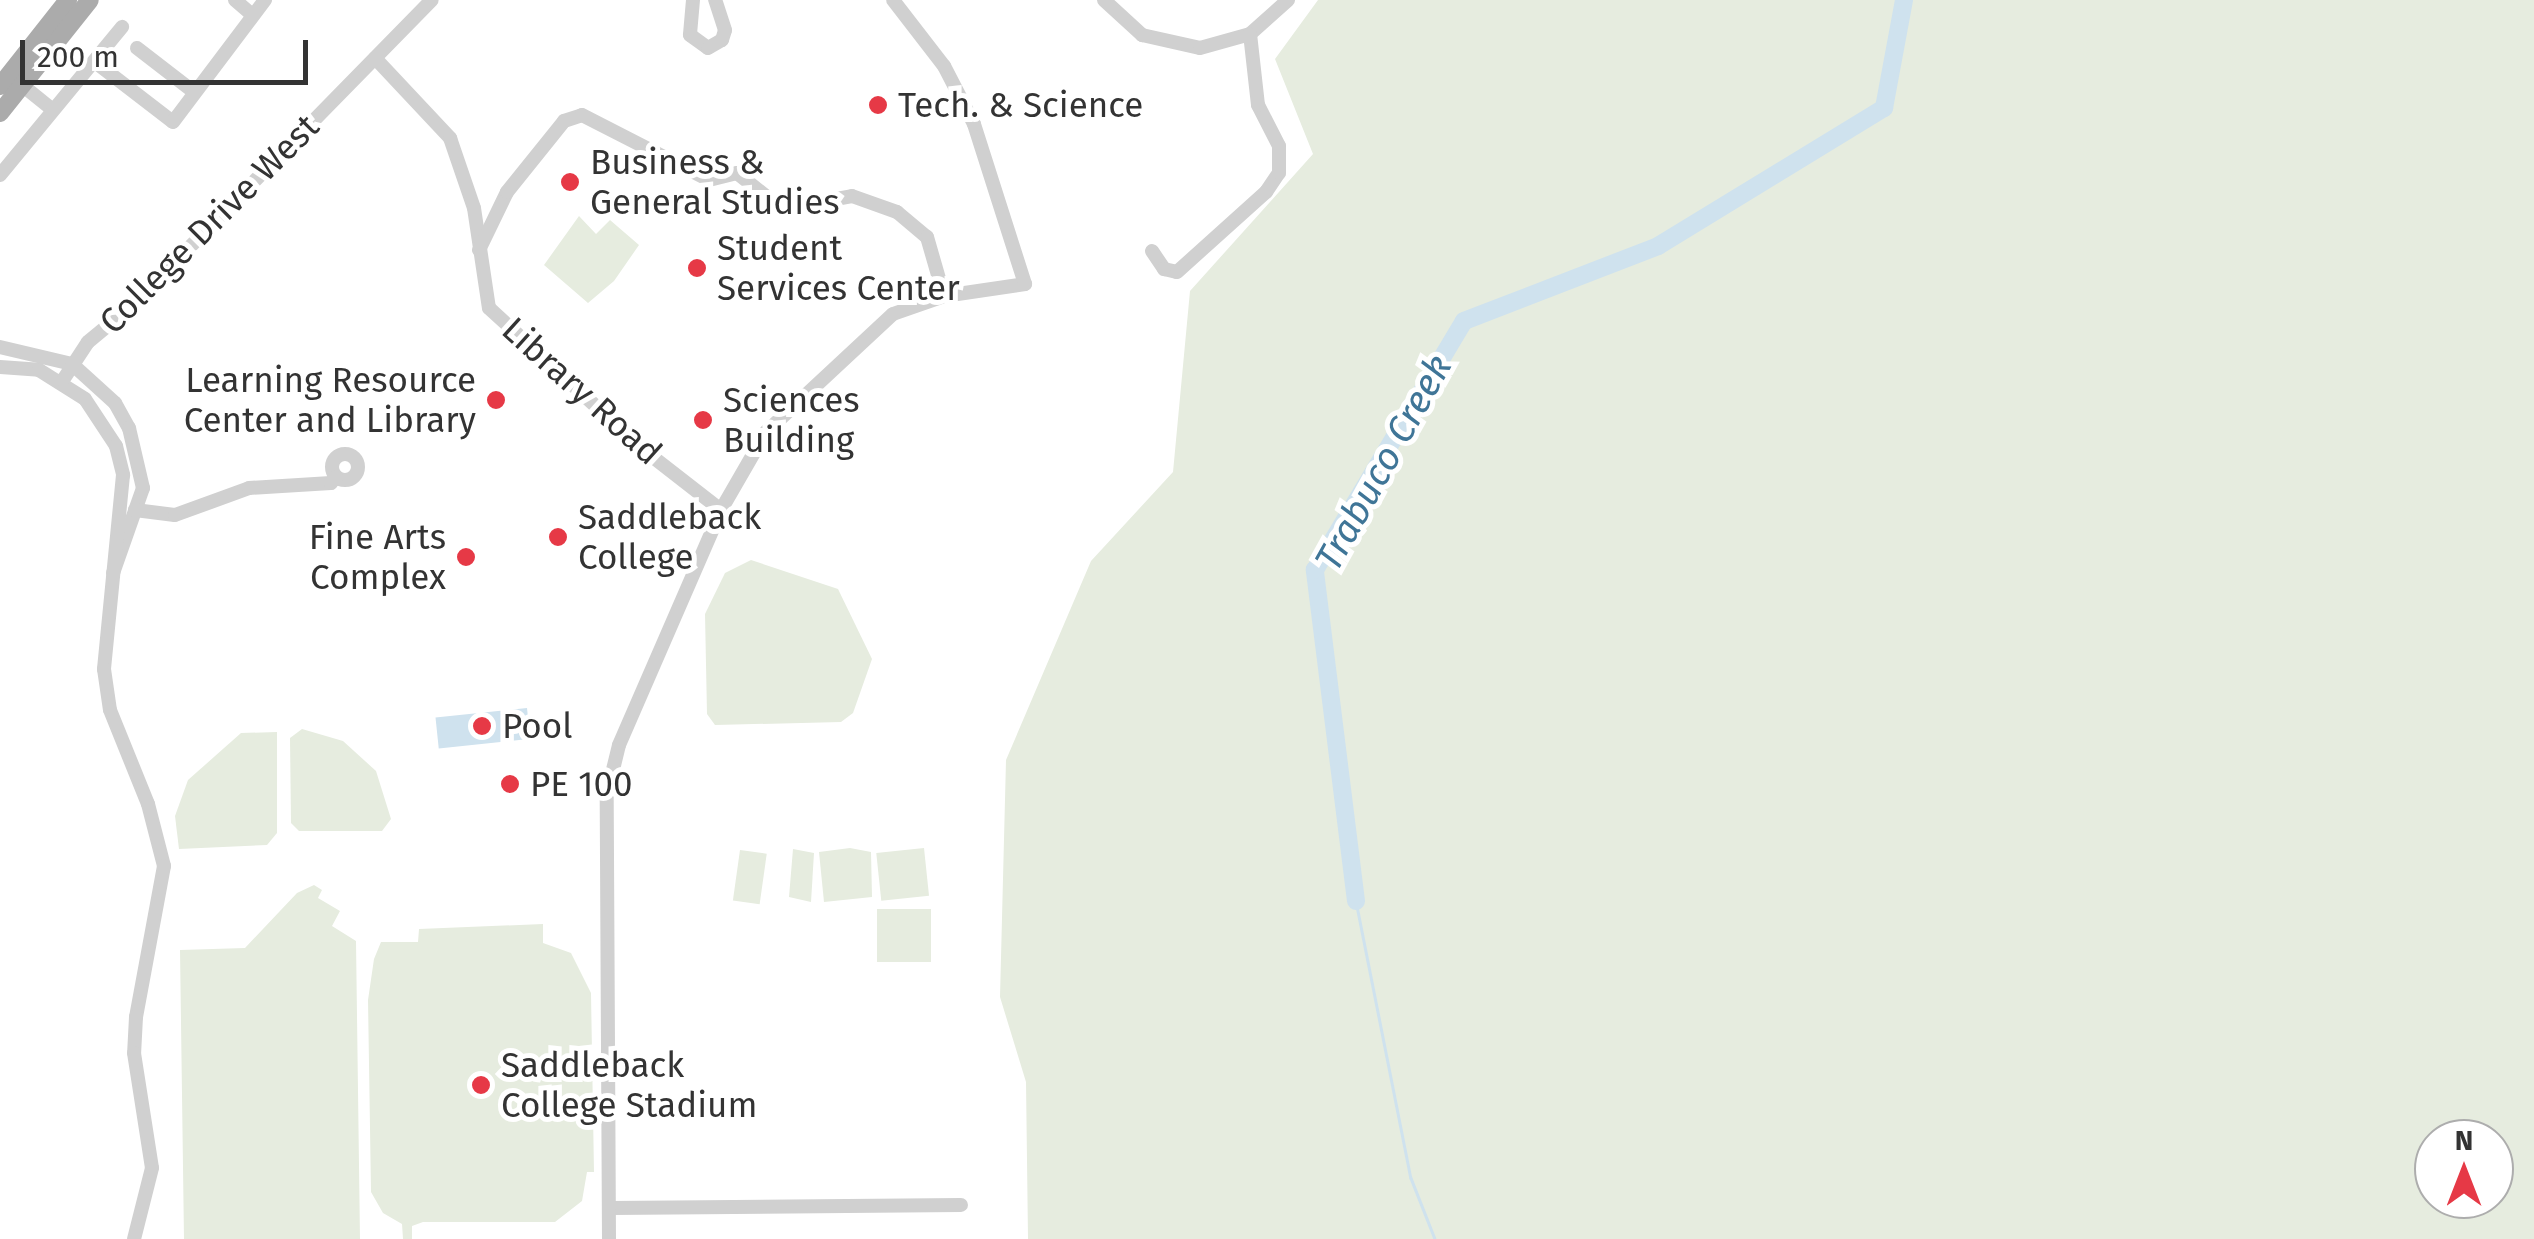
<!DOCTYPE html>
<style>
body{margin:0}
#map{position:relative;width:2534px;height:1239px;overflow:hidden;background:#fff;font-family:"Fira Sans",sans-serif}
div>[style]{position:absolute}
.green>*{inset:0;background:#e6ecdf;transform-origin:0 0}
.water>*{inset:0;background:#cfe2ee;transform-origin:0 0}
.stream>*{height:2.5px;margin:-1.25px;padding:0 1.25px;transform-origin:1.25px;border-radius:1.25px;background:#cfe2ee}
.river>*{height:18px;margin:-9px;padding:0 9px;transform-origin:9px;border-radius:9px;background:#cfe2ee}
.minor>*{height:14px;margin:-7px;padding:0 7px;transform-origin:7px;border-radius:7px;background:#d0d0d0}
.minor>.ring{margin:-7px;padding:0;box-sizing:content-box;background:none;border:14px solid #d0d0d0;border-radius:50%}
.major>*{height:18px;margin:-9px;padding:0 9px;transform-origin:9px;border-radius:9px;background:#ababab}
.dots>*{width:28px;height:28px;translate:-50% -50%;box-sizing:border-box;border:5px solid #fff;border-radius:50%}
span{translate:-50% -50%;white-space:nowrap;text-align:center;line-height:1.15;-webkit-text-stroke:10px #fff;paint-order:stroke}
.poi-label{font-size:35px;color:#333}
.left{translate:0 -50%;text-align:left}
.right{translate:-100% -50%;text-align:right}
.street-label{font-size:35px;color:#333}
.water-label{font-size:38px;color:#3f7597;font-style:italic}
.north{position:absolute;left:2414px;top:1119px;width:100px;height:100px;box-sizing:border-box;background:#fff;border:2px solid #adadad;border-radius:50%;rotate:0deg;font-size:28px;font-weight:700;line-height:40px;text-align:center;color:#333}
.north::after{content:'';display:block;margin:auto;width:35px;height:45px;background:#e63946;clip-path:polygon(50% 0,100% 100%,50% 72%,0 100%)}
.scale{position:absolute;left:20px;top:40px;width:288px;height:45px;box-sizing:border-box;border:5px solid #333;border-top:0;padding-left:12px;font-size:30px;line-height:35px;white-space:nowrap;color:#333;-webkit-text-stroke:8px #fff;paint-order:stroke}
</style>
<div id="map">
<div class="green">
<i style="clip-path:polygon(evenodd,1318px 0,2534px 0,2534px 1239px,1028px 1239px,1026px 1082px,1000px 997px,1006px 760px,1091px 561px,1173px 472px,1190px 291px,1313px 154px,1275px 59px,1318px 0,2434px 1139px,2494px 1139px,2494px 1199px,2434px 1199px,2434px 1139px)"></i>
<i style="clip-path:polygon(579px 216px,596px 234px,610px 220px,639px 245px,614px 281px,588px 303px,544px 265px)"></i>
<i style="clip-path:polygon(751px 560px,838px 589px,872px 659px,853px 713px,841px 722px,715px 725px,707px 714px,705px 614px,725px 573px)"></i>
<i style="clip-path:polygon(302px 729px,343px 741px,376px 771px,391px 819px,382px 831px,299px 831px,291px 823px,290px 738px)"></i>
<i style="clip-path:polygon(277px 732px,277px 833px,267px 845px,179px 849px,175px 816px,188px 780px,241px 733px)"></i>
<i style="clip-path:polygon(850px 848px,871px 852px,872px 897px,824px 902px,819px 852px)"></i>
<i style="left:924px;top:848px;width:48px;height:48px;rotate:84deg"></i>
<i style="clip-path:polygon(793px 849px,814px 853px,811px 902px,789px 897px)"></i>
<i style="left:740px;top:850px;width:27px;height:51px;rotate:8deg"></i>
<i style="clip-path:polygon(314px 885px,322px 890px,318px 898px,340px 911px,332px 926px,356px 941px,360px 1239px,184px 1239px,180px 950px,245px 948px,297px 893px)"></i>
<i style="left:877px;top:909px;width:54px;height:53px"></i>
<i style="clip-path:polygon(543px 924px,543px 943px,571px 953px,591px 993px,594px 1172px,587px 1172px,582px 1201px,555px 1222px,423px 1222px,412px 1226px,412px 1239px,403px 1239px,402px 1224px,383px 1213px,371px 1192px,368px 1000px,374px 959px,381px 942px,418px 942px,419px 929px)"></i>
</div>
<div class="water">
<i style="left:527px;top:708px;width:31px;height:92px;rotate:84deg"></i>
</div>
<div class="stream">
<i style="left:1356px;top:901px;width:282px;rotate:78.8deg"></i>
<i style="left:1411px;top:1178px;width:66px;rotate:68.5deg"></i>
</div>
<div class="river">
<i style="left:1356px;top:901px;width:334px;rotate:-97.1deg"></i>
<i style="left:1315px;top:570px;width:290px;rotate:-59.1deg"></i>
<i style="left:1464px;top:321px;width:208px;rotate:-21.1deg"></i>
<i style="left:1658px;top:246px;width:265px;rotate:-31.4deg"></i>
<i style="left:1884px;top:108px;width:110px;rotate:-79.5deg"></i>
</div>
<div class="minor">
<i style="left:235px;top:0;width:23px;rotate:41deg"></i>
<i style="left:693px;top:0;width:35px;rotate:95deg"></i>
<i style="left:690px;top:35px;width:22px;rotate:36deg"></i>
<i style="left:708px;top:48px;width:16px;rotate:-30deg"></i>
<i style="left:722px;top:40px;width:10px;rotate:-73deg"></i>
<i style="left:725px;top:30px;width:32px;rotate:-108deg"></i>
<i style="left:1104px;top:0;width:52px;rotate:42.6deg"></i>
<i style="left:1142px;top:35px;width:59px;rotate:12.6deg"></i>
<i style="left:1200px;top:48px;width:52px;rotate:-15.6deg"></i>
<i style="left:1250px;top:34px;width:51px;rotate:-41.8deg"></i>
<i style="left:137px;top:48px;width:72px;rotate:37.7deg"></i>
<i style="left:375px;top:58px;width:110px;rotate:46.8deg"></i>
<i style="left:450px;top:138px;width:74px;rotate:71.1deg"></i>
<i style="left:474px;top:208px;width:101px;rotate:81.5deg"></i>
<i style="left:489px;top:308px;width:205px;rotate:42.6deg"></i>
<i style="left:640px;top:447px;width:103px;rotate:37.9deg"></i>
<i style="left:95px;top:62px;width:98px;rotate:37.6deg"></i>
<i style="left:173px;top:122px;width:153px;rotate:-53deg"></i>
<i style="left:22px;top:85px;width:38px;rotate:39deg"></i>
<i style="left:0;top:175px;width:192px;rotate:-50.5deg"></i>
<i style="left:479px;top:250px;width:64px;rotate:-64.2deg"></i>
<i style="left:507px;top:192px;width:91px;rotate:-51.2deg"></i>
<i style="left:564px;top:121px;width:19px;rotate:-18deg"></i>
<i style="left:582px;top:115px;width:143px;rotate:27.1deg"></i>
<i style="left:709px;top:180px;width:29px;rotate:-14deg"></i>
<i style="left:737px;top:173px;width:58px;rotate:38.7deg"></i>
<i style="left:782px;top:209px;width:71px;rotate:-10.5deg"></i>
<i style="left:852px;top:196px;width:48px;rotate:19.6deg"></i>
<i style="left:897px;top:212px;width:39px;rotate:40deg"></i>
<i style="left:927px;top:237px;width:61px;rotate:73.9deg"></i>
<i style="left:1152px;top:251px;width:22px;rotate:56deg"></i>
<i style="left:1164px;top:269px;width:13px;rotate:13deg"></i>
<i style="left:1177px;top:272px;width:120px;rotate:-42deg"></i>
<i style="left:1266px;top:192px;width:23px;rotate:-56deg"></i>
<i style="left:1279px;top:173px;width:27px;rotate:-90deg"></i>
<i style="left:1279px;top:146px;width:46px;rotate:-117.1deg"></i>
<i style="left:1258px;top:105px;width:71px;rotate:-96.4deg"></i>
<i style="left:0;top:347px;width:74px;rotate:13.3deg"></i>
<i style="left:72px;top:364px;width:58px;rotate:42.2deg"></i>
<i style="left:115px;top:403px;width:29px;rotate:61deg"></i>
<i style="left:129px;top:428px;width:62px;rotate:76.9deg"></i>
<i style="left:143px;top:488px;width:90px;rotate:109.4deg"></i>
<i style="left:0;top:367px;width:39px;rotate:4deg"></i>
<i style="left:39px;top:370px;width:54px;rotate:32.2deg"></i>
<i style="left:85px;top:399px;width:56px;rotate:56.6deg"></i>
<i style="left:116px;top:446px;width:30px;rotate:76deg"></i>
<i style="left:123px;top:475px;width:195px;rotate:95.6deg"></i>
<i style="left:104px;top:669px;width:41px;rotate:81.7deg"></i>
<i style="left:110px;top:710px;width:101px;rotate:68deg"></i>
<i style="left:148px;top:804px;width:64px;rotate:75.5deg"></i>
<i style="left:164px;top:866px;width:154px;rotate:100.5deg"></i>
<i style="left:136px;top:1017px;width:36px;rotate:93deg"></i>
<i style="left:134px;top:1053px;width:116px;rotate:81.1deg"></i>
<i style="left:152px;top:1168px;width:73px;rotate:104.2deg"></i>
<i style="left:63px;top:380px;width:45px;rotate:-56.7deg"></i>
<i style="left:88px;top:342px;width:61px;rotate:-39.7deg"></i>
<i style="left:135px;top:303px;width:424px;rotate:-45.6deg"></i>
<i class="ring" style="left:332px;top:454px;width:12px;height:12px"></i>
<i style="left:135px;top:510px;width:40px;rotate:7.1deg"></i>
<i style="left:175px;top:515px;width:79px;rotate:-20deg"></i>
<i style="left:249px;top:488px;width:82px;rotate:-3.5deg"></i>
<i style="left:331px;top:483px;width:8px;rotate:-50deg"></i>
<i style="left:612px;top:1208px;width:349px;rotate:-0.5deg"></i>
<i style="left:609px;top:1239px;width:445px;rotate:-90.3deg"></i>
<i style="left:607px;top:794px;width:50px;rotate:-76.2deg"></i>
<i style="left:619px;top:745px;width:256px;rotate:-66.5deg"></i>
<i style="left:721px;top:510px;width:90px;rotate:-60deg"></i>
<i style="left:766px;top:432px;width:173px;rotate:-42.9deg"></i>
<i style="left:893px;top:314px;width:54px;rotate:-19.4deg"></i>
<i style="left:944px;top:296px;width:82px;rotate:-8.4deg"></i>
<i style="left:1025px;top:284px;width:168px;rotate:-107.7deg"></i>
<i style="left:974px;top:124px;width:65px;rotate:-117.3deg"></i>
<i style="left:944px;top:66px;width:83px;rotate:-127.7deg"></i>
</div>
<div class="major">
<i style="left:0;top:86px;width:110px;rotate:-51.7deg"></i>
<i style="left:0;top:113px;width:144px;rotate:-51.5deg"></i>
</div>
<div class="dots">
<i style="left:878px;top:105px;background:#e63946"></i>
<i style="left:570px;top:182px;background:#e63946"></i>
<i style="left:697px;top:268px;background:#e63946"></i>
<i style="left:496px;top:400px;background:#e63946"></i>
<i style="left:703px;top:420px;background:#e63946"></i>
<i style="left:558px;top:537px;background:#e63946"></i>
<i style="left:466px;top:557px;background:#e63946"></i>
<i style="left:482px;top:726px;background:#e63946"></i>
<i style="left:510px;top:784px;background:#e63946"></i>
<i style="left:481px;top:1085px;background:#e63946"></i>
</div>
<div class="poi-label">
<span class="left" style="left:898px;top:105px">Tech. &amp; Science</span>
<span class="left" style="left:590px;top:182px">Business &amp;<br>General Studies</span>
<span class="left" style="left:717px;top:268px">Student<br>Services Center</span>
<span class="right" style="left:476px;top:400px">Learning Resource<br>Center and Library</span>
<span class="left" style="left:723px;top:420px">Sciences<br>Building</span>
<span class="left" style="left:578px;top:537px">Saddleback<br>College</span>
<span class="right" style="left:446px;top:557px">Fine Arts<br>Complex</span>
<span class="left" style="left:502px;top:726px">Pool</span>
<span class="left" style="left:530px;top:784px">PE 100</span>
<span class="left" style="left:501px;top:1085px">Saddleback<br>College Stadium</span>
</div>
<div class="street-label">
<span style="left:209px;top:224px;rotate:-45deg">College Drive West</span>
<span style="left:582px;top:391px;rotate:42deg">Library Road</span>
</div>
<div class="water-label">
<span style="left:1384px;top:463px;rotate:-61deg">Trabuco Creek</span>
</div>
<div class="north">N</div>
<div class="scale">200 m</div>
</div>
